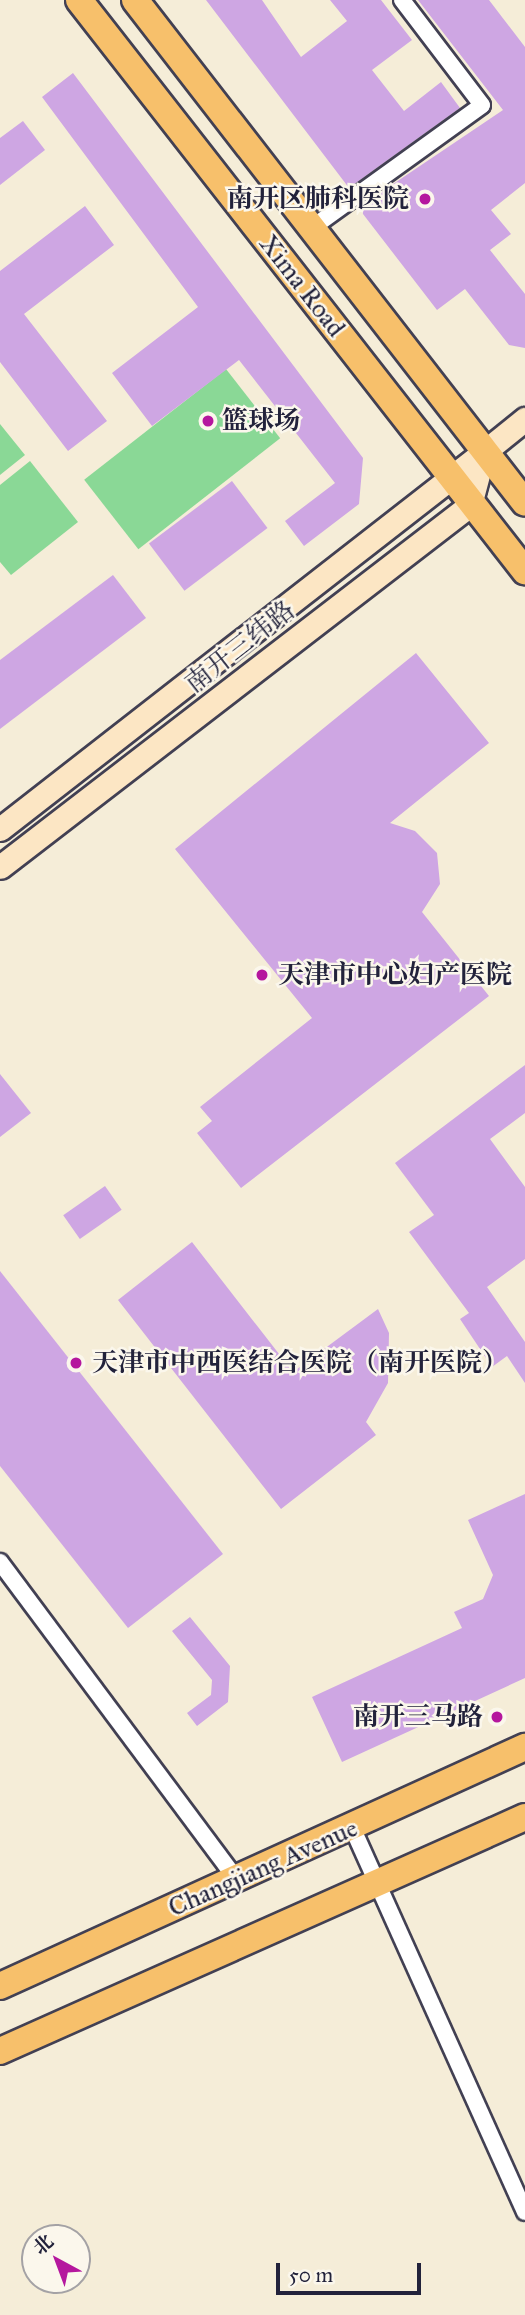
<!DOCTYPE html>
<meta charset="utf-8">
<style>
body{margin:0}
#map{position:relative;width:525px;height:2315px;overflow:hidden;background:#f5edd8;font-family:"IM FELL Great Primer","Noto Serif SC",serif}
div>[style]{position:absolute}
.green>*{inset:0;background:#8ad896;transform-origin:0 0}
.building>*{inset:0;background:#cea6e3;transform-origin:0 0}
.roads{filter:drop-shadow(2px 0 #424053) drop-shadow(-2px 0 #424053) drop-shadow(0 2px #424053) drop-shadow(0 -2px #424053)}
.street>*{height:16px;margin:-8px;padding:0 8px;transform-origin:8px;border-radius:8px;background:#fff}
.secondary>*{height:23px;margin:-11.5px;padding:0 11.5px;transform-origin:11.5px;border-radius:11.5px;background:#fce6c4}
.primary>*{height:26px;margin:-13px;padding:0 13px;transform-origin:13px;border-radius:13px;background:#f7c06b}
.dots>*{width:19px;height:19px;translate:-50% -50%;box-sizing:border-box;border:4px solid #fbf7ec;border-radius:50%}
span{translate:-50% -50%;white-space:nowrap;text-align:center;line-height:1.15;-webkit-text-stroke:5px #fbf7ec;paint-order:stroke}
.poi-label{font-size:26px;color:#22223b;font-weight:700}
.right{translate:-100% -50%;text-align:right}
.left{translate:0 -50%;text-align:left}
.street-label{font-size:26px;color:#22223b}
.north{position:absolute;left:21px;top:2224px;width:70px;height:70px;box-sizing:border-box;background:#fbf7ec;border:2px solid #a4a2a5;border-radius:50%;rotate:319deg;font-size:19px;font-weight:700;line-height:28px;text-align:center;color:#22223b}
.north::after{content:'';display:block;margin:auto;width:24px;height:32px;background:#b5179e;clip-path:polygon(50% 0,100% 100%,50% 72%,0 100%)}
.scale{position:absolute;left:276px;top:2263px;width:145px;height:32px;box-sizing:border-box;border:4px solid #22223b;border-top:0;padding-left:9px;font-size:21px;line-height:24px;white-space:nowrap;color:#22223b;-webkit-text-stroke:5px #fbf7ec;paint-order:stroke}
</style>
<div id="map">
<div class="green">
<i style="left:226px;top:369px;width:88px;height:180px;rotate:52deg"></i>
<i style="clip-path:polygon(0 424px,25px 455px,0 475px)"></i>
<i style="clip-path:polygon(30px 461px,78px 522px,11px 575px,0 562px,0 485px)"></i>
</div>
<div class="building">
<i style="clip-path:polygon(206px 0,262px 0,301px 57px,347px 21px,330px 0,381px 0,412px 40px,372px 70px,404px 111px,441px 82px,460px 108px,349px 188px)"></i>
<i style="clip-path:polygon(418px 0,489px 0,525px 47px,525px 183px,491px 210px,511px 234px,490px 250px,525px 294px,525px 348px,509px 345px,465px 289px,437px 310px,363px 214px,362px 205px,503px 110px)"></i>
<i style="clip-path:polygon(73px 73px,363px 458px,359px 504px,304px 546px,285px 521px,335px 483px,239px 360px,152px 426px,112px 373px,198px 307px,42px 97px)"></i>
<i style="clip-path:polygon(23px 121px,45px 150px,0 185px,0 138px)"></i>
<i style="clip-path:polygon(85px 206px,114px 245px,24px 314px,107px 421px,68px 451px,0 362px,0 271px)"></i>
<i style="left:232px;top:481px;width:59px;height:104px;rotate:53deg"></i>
<i style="clip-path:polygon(113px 575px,146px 618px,0 729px,0 660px)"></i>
<i style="clip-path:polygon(416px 653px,489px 743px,390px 823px,415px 831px,437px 853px,440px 884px,422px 912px,489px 996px,241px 1188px,197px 1133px,212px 1121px,200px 1107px,312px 1018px,175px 849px)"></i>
<i style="clip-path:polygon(525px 1065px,525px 1113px,490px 1139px,525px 1187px,525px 1259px,487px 1287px,525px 1342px,525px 1383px,507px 1356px,492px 1367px,460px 1319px,469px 1313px,409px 1232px,434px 1215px,395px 1163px)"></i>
<i style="clip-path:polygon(0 1074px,31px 1113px,0 1137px)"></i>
<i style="left:105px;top:1186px;width:29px;height:51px;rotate:55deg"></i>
<i style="clip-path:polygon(192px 1242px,293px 1372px,378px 1309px,389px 1333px,388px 1383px,366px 1422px,376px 1435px,281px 1509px,118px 1300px)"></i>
<i style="clip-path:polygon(0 1271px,223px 1554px,128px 1628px,0 1466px)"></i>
<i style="clip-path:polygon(525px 1494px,525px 1678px,342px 1762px,312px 1697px,462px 1628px,454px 1612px,483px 1599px,493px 1575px,468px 1520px)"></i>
<i style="clip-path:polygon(190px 1617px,230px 1666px,228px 1702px,197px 1726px,187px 1713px,211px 1695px,212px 1680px,172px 1631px)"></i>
</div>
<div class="roads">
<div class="street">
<i style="left:309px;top:230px;width:213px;rotate:-35.8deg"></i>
<i style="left:482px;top:105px;width:132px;rotate:-127.3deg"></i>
<i style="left:0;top:1562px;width:397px;rotate:53.3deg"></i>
<i style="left:352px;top:1827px;width:422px;rotate:65.8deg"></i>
</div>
<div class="secondary">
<i style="left:484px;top:452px;width:53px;rotate:-38.8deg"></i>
<i style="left:0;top:829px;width:614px;rotate:-37.92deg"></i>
<i style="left:484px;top:452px;width:55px;rotate:104.8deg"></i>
<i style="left:470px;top:505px;width:593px;rotate:142.4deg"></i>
</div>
<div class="primary">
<i style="left:79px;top:0;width:725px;rotate:52.01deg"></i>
<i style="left:135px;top:0;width:636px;rotate:52.21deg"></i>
<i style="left:0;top:1986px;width:577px;rotate:-24.48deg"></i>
<i style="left:0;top:2051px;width:575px;rotate:-24.02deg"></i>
</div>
</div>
<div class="dots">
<i style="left:425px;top:199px;background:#b5179e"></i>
<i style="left:208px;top:421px;background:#b5179e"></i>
<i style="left:262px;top:975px;background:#b5179e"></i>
<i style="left:76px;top:1363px;background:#b5179e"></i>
<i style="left:497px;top:1717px;background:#b5179e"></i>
</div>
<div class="poi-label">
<span class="right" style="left:409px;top:199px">南开区肺科医院</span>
<span class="left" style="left:222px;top:421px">篮球场</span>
<span class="left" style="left:278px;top:975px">天津市中心妇产医院</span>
<span class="left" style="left:92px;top:1363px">天津市中西医结合医院（南开医院）</span>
<span class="right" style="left:483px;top:1717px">南开三马路</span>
</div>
<div class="street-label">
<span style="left:302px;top:286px;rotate:52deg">Xima Road</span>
<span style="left:240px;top:647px;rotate:-38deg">南开三纬路</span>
<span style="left:263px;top:1868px;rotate:-24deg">Changjiang Avenue</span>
</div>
<div class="north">北</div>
<div class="scale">50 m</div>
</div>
